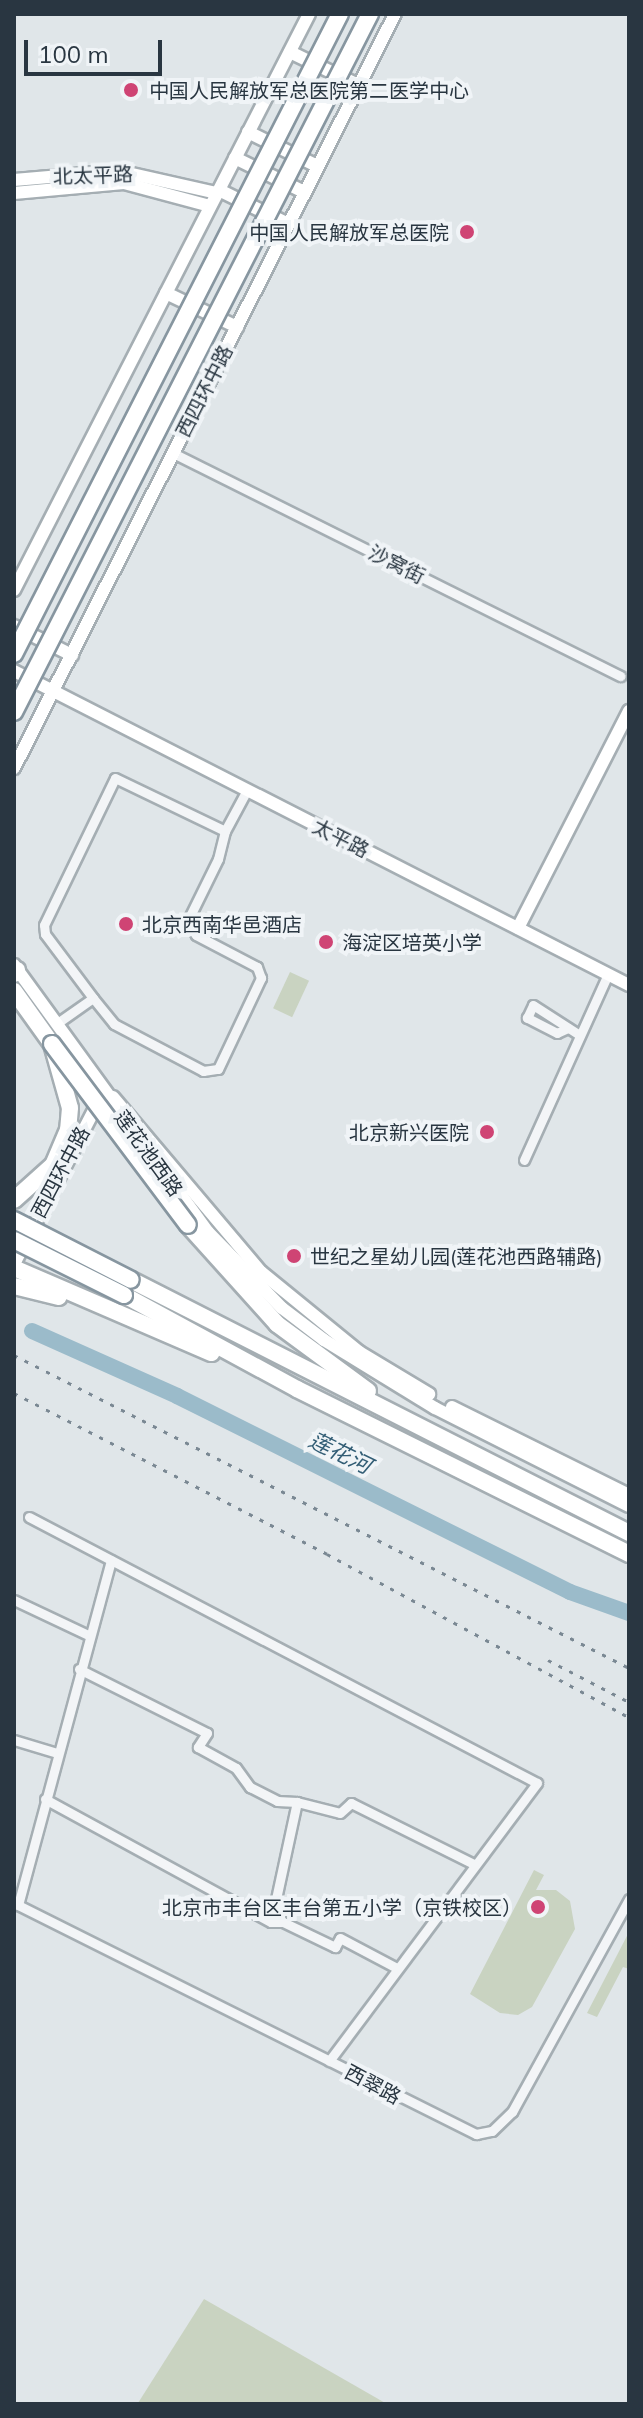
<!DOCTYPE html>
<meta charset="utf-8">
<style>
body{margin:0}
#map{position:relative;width:643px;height:2418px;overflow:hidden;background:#e0e6e9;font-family:Mulish,"Noto Sans SC",sans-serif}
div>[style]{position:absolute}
.green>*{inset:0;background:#c9d3c1;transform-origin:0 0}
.river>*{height:16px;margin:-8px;padding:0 8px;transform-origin:8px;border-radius:8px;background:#9bbbca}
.roads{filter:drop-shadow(2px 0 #a5aeb3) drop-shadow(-2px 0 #a5aeb3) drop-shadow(0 2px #a5aeb3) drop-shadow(0 -2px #a5aeb3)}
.street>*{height:9px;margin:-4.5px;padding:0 4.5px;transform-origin:4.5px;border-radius:4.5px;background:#f3f5f7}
.secondary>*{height:12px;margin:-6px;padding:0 6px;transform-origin:6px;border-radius:6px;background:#fff}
.highway>*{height:16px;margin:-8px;padding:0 8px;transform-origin:8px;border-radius:8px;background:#fff}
.rail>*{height:3px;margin-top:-1.5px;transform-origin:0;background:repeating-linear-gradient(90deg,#7a8893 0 4px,transparent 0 12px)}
.bridges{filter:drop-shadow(2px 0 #8796a0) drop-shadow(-2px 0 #8796a0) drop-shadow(0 2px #8796a0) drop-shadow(0 -2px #8796a0)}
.highway-bridge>*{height:16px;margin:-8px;padding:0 8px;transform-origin:8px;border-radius:8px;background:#fff}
.dots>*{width:22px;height:22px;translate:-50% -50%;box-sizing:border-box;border:4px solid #f0f4f7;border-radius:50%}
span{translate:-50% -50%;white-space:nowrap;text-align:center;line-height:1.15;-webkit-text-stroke:8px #f0f4f7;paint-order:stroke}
.poi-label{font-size:20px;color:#293641}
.left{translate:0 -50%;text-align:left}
.right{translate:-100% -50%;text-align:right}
.street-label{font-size:20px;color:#293641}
.water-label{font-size:22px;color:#325d75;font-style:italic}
.frame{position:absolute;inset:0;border:16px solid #293641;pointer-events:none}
.scale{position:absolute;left:24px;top:40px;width:138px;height:36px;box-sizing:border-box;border:4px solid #293641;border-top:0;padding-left:10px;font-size:24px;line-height:28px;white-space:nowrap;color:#293641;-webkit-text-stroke:6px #f0f4f7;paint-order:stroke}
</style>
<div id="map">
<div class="green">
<i style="left:290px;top:972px;width:21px;height:40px;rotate:25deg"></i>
<i style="clip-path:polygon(534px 1870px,544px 1875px,536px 1890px,556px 1890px,570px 1901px,575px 1929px,532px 2007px,518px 2015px,500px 2013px,470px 1994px)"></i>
<i style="clip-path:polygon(629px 1932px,629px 1969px,623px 1967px,597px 2017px,587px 2013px)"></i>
<i style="clip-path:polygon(204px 2299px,387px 2404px,138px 2403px)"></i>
</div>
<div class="river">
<i style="left:32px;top:1331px;width:159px;rotate:24.1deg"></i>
<i style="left:177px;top:1396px;width:439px;rotate:26.5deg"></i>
<i style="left:570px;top:1592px;width:63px;rotate:19.6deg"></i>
</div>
<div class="roads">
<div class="street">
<i style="left:173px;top:453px;width:500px;rotate:26.5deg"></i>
<i style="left:93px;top:998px;width:33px;rotate:51deg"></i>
<i style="left:114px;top:1024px;width:101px;rotate:27.8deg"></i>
<i style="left:203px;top:1071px;width:15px;rotate:-8deg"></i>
<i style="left:218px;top:1069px;width:101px;rotate:-64.7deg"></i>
<i style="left:261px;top:978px;width:12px;rotate:-110deg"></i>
<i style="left:257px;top:967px;width:69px;rotate:-152.3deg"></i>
<i style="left:196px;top:935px;width:17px;rotate:-118deg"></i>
<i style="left:188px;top:920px;width:68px;rotate:-63.8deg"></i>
<i style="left:218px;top:859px;width:29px;rotate:-76deg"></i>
<i style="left:56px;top:1024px;width:45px;rotate:-35.1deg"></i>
<i style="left:93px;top:998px;width:80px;rotate:-126.9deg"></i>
<i style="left:45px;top:934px;width:9px;rotate:-96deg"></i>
<i style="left:44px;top:925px;width:163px;rotate:-64.2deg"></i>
<i style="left:115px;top:778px;width:122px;rotate:25.7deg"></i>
<i style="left:225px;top:831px;width:47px;rotate:-61.8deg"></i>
<i style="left:568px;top:1028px;width:12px;rotate:156deg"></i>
<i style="left:557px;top:1033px;width:34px;rotate:-153deg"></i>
<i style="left:527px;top:1018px;width:14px;rotate:-65deg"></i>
<i style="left:533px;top:1005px;width:54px;rotate:32.8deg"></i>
<i style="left:524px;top:1160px;width:204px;rotate:-65.7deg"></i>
<i style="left:29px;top:1517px;width:573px;rotate:27.64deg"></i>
<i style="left:537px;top:1783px;width:347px;rotate:126.8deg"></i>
<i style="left:14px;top:1600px;width:82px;rotate:25.3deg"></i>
<i style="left:79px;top:1669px;width:143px;rotate:26.6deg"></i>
<i style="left:207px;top:1733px;width:17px;rotate:123deg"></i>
<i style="left:198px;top:1747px;width:43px;rotate:28.9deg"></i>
<i style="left:236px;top:1768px;width:24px;rotate:54deg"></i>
<i style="left:250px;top:1787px;width:30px;rotate:27deg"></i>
<i style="left:277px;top:1801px;width:20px;rotate:3deg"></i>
<i style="left:14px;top:1740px;width:45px;rotate:16.8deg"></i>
<i style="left:45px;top:1799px;width:257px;rotate:28.6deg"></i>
<i style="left:271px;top:1922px;width:12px"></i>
<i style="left:283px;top:1922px;width:58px;rotate:25.7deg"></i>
<i style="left:335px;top:1947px;width:10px;rotate:-61deg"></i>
<i style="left:340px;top:1938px;width:62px;rotate:27.8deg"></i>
<i style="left:14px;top:1903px;width:517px;rotate:26.57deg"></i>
<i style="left:476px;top:2134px;width:16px;rotate:-11deg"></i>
<i style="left:492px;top:2131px;width:28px;rotate:-44deg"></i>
<i style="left:512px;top:2112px;width:243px;rotate:-61.2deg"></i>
<i style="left:18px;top:1905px;width:357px;rotate:-74.9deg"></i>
<i style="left:271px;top:1922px;width:123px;rotate:-77.8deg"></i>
<i style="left:297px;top:1802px;width:44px;rotate:14.3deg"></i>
<i style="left:340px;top:1813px;width:15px;rotate:-42deg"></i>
<i style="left:351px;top:1803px;width:137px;rotate:26.4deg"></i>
</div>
<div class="secondary">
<i style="left:290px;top:52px;width:76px;rotate:25.9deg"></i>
<i style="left:248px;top:132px;width:77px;rotate:26.2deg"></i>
<i style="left:235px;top:158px;width:77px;rotate:26.2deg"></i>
<i style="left:14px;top:180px;width:105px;rotate:-4.9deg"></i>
<i style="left:119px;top:171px;width:100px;rotate:12.7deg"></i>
<i style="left:219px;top:190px;width:77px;rotate:26.2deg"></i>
<i style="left:14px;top:193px;width:110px;rotate:-5.2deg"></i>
<i style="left:124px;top:183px;width:89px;rotate:15deg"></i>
<i style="left:166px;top:293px;width:79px;rotate:25.6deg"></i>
<i style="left:14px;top:590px;width:647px;rotate:-62.88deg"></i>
<i style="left:14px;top:626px;width:65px;rotate:26.6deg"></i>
<i style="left:14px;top:671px;width:691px;rotate:27.05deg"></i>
<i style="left:14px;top:768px;width:845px;rotate:-63.19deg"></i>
<i style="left:518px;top:928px;width:244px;rotate:-62.9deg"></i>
<i style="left:14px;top:965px;width:330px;rotate:54deg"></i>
<i style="left:208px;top:1232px;width:106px;rotate:45.8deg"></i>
<i style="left:282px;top:1308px;width:53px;rotate:37.3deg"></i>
<i style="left:324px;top:1340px;width:130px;rotate:31.5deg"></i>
<i style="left:435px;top:1408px;width:217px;rotate:26.8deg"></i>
<i style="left:113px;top:1097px;width:229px;rotate:49.8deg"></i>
<i style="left:261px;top:1272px;width:127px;rotate:39.2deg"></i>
<i style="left:359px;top:1352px;width:82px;rotate:31deg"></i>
<i style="left:14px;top:1264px;width:188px;rotate:-62.5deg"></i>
<i style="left:452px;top:1407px;width:198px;rotate:26.4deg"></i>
</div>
<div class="highway">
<i style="left:14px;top:974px;width:5px;rotate:-53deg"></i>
<i style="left:14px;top:991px;width:65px;rotate:54.4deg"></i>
<i style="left:52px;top:1044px;width:66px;rotate:74.3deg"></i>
<i style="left:70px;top:1108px;width:22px;rotate:95deg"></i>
<i style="left:68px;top:1130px;width:38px;rotate:113deg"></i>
<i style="left:53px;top:1165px;width:52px;rotate:138.1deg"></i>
<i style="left:188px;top:1225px;width:133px;rotate:48deg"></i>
<i style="left:277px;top:1324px;width:113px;rotate:36.4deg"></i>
<i style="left:14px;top:1268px;width:215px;rotate:23.3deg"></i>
<i style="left:131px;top:1280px;width:559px;rotate:26.93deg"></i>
<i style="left:14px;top:1286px;width:46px;rotate:13.7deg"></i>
<i style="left:124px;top:1295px;width:197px;rotate:28.5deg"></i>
<i style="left:297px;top:1389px;width:371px;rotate:26.4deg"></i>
</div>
</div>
<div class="rail">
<i style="left:14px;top:1355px;width:690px;rotate:26.97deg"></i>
<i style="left:14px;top:1393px;width:352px;rotate:27.2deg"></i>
<i style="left:327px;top:1554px;width:343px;rotate:28.4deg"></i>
<i style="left:548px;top:1660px;width:91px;rotate:27.4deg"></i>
</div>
<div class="bridges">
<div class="highway-bridge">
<i style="left:14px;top:654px;width:718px;rotate:-63.01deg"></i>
<i style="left:14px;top:712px;width:784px;rotate:-62.98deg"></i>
<i style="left:52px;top:1044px;width:226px;rotate:53.1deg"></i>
<i style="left:14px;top:1220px;width:131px;rotate:27.1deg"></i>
<i style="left:14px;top:1240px;width:123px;rotate:26.6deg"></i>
</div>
</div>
<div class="dots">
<i style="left:131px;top:90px;background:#cf4474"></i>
<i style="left:467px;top:232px;background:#cf4474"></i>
<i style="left:126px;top:924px;background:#cf4474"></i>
<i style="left:326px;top:942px;background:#cf4474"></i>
<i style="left:487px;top:1132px;background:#cf4474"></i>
<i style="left:294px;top:1256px;background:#cf4474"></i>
<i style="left:538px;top:1907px;background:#cf4474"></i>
</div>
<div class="poi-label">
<span class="left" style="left:149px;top:90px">中国人民解放军总医院第二医学中心</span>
<span class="right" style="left:449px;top:232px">中国人民解放军总医院</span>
<span class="left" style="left:142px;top:924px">北京西南华邑酒店</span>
<span class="left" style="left:342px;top:942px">海淀区培英小学</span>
<span class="right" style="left:469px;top:1132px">北京新兴医院</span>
<span class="left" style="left:310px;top:1256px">世纪之星幼儿园(莲花池西路辅路)</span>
<span class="right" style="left:522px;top:1907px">北京市丰台区丰台第五小学（京铁校区）</span>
</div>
<div class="street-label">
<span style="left:93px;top:175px;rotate:-2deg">北太平路</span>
<span style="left:204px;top:391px;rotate:-63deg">西四环中路</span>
<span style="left:397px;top:564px;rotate:26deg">沙窝街</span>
<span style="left:341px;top:838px;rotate:27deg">太平路</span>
<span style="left:149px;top:1153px;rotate:54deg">莲花池西路</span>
<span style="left:60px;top:1172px;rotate:-62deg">西四环中路</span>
<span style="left:373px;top:2084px;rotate:28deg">西翠路</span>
</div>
<div class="water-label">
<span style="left:340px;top:1453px;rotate:26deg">莲花河</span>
</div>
<div class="frame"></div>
<div class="scale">100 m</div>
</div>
